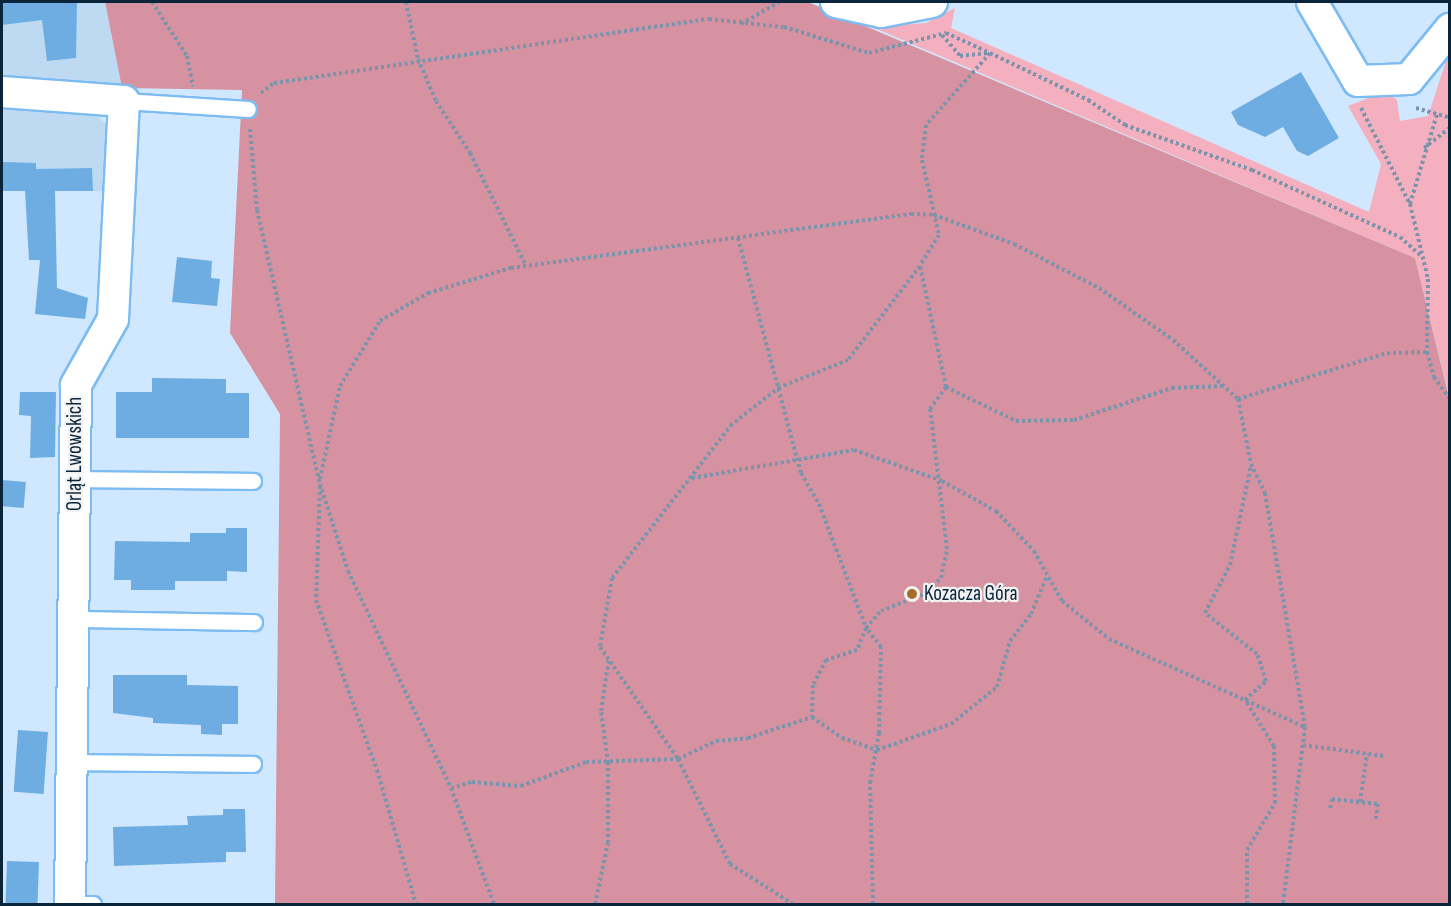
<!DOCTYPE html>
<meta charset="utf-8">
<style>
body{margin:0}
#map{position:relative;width:1451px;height:906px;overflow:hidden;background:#cfe8ff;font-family:"Sofia Sans Condensed",sans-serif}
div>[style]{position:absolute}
.built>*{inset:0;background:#bedaf2}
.green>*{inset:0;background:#f5b0bf}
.forest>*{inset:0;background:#d792a1}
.building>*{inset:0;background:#6eade2;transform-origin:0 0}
.path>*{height:4px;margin-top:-2px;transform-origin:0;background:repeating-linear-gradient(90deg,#7b94ab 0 3px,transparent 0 6px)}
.roads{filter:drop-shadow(2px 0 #7dbcf2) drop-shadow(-2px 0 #7dbcf2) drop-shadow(0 2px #7dbcf2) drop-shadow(0 -2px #7dbcf2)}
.service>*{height:15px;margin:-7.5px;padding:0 7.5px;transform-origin:7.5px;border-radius:7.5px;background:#fff}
.minor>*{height:30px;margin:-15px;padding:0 15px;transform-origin:15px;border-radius:15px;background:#fff}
.dots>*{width:16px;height:16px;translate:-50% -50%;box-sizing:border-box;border:3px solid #f2f2f2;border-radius:50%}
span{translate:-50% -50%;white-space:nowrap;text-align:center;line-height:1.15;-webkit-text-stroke:4.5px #f2f2f2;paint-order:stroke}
.street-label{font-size:21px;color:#0a253a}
.poi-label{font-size:21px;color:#0a253a}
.left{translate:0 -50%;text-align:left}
.frame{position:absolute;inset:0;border:3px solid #0a253a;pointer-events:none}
</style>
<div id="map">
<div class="built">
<i style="clip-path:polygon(2px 2px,105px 2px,122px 88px,2px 87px)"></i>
<i style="clip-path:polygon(2px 106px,95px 114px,116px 133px,113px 191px,2px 191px)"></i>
</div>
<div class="green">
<i style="clip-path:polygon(955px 8px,951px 28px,1369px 212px,1381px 164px,1348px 106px,1386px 91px,1397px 100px,1400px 121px,1428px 116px,1449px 52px,1449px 395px,1415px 258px,872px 27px,926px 23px)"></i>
</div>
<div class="forest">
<i style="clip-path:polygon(105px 2px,808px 2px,1415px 258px,1450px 401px,1449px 904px,275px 904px,280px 414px,230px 333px,242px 90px,122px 88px)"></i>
</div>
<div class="building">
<i style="clip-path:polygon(2px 2px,77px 2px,76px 58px,47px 61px,42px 20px,2px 25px)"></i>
<i style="clip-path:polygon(1301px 72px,1339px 138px,1308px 156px,1297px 151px,1283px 127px,1265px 137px,1238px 125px,1231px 112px)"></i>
<i style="clip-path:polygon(2px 162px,36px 163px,36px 169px,92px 168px,93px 191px,55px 191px,57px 288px,88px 298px,85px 319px,35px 314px,40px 260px,29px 260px,25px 191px,2px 191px)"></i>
<i style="clip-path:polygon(177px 257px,212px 261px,211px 278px,220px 279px,217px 306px,172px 302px)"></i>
<i style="clip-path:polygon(152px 378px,226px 379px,226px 393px,249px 393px,249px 438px,116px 438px,116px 392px,152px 392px)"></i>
<i style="clip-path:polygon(20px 392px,56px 392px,55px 457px,30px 458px,31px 416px,19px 415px)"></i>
<i style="left:2px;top:480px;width:24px;height:26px;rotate:5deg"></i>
<i style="clip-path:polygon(226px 528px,247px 528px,247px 572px,227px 571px,227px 581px,175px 581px,175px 590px,131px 590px,131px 580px,114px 580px,115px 541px,190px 542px,190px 533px,226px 533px)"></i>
<i style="clip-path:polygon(113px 675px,187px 675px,187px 685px,238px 686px,238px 724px,222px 724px,222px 735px,201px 734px,201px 725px,153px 723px,153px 718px,113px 713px)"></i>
<i style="left:18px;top:730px;width:30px;height:62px;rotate:4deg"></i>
<i style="clip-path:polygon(223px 809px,245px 809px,246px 852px,226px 852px,226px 862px,114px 866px,113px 827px,188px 825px,187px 816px,223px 815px)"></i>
<i style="left:7px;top:861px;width:32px;height:43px;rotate:2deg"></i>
</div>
<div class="path">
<i style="left:152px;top:2px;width:64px;rotate:57.1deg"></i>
<i style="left:187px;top:56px;width:31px;rotate:79deg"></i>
<i style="left:406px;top:2px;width:58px;rotate:78.1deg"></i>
<i style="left:418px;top:59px;width:46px;rotate:66.8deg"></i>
<i style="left:436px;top:101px;width:62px;rotate:56.8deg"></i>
<i style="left:470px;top:153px;width:126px;rotate:63.6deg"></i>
<i style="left:741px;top:24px;width:44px;rotate:-30.1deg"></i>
<i style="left:942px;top:35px;width:28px;rotate:49deg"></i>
<i style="left:960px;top:56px;width:30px;rotate:-6deg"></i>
<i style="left:990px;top:53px;width:109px;rotate:25.6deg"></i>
<i style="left:1088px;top:100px;width:45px;rotate:34deg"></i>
<i style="left:1125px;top:125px;width:135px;rotate:19.5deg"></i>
<i style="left:1252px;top:170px;width:162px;rotate:24.4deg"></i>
<i style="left:1400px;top:237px;width:27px;rotate:42deg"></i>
<i style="left:261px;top:93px;width:16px;rotate:-38deg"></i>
<i style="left:274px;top:83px;width:440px;rotate:-8.4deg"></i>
<i style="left:709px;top:19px;width:75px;rotate:6.1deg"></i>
<i style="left:784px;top:27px;width:89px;rotate:17deg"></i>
<i style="left:869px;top:53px;width:80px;rotate:-14.6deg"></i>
<i style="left:946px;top:33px;width:48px;rotate:24.4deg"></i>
<i style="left:990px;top:53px;width:96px;rotate:131.6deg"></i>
<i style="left:926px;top:125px;width:35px;rotate:97deg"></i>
<i style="left:922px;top:160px;width:77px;rotate:77.2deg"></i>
<i style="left:939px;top:235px;width:36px;rotate:122deg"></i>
<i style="left:920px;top:266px;width:118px;rotate:127.5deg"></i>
<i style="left:848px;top:360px;width:73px;rotate:158.3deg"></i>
<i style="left:780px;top:387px;width:61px;rotate:142.4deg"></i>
<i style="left:732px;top:424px;width:195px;rotate:127.9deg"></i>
<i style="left:612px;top:578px;width:70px;rotate:99.9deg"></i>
<i style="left:600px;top:647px;width:136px;rotate:55.1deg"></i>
<i style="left:678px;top:759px;width:117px;rotate:63.7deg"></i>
<i style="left:730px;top:864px;width:75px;rotate:32.4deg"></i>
<i style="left:1361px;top:108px;width:108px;rotate:63deg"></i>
<i style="left:1410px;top:204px;width:77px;rotate:76.5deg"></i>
<i style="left:1428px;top:279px;width:73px;rotate:90.8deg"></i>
<i style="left:1427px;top:352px;width:26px;rotate:74deg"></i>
<i style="left:1434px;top:377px;width:27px;rotate:54deg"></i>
<i style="left:1416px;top:108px;width:35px;rotate:16deg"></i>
<i style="left:250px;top:129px;width:81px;rotate:85.1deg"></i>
<i style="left:257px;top:210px;width:281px;rotate:77.1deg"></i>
<i style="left:320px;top:484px;width:91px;rotate:72.2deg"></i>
<i style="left:348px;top:571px;width:240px;rotate:64.6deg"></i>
<i style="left:451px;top:788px;width:124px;rotate:69.7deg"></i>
<i style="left:1424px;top:148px;width:33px;rotate:-38deg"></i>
<i style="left:1410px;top:204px;width:94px;rotate:-73.3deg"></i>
<i style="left:738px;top:238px;width:243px;rotate:75deg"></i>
<i style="left:801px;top:473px;width:36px;rotate:60deg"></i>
<i style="left:819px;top:504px;width:133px;rotate:69.2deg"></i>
<i style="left:866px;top:628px;width:24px;rotate:112deg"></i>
<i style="left:857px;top:650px;width:33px;rotate:162deg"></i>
<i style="left:826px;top:660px;width:28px;rotate:117deg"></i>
<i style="left:813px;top:685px;width:32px;rotate:92deg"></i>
<i style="left:946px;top:387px;width:78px;rotate:25.9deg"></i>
<i style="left:1016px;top:421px;width:58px;rotate:-1deg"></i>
<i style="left:1074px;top:420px;width:103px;rotate:-18.1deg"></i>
<i style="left:1172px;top:388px;width:51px;rotate:-2.2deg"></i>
<i style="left:1238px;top:399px;width:66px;rotate:78.7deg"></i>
<i style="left:1251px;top:464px;width:32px;rotate:64deg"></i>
<i style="left:1265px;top:493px;width:237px;rotate:80.3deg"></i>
<i style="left:1305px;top:727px;width:178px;rotate:97.1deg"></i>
<i style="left:692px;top:478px;width:164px;rotate:-9.8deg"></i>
<i style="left:854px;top:450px;width:93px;rotate:19.4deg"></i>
<i style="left:942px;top:481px;width:62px;rotate:29.1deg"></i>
<i style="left:996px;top:511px;width:55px;rotate:46.5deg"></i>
<i style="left:1034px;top:551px;width:57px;rotate:60.8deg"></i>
<i style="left:1062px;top:601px;width:60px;rotate:39deg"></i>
<i style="left:1109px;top:639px;width:215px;rotate:24.2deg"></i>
<i style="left:320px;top:479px;width:95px;rotate:-77.9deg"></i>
<i style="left:340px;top:386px;width:76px;rotate:-58.4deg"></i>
<i style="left:380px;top:321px;width:56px;rotate:-30.3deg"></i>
<i style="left:428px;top:293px;width:87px;rotate:-16.8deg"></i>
<i style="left:511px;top:268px;width:404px;rotate:-7.7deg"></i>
<i style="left:911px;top:214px;width:23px;rotate:2deg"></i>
<i style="left:934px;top:215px;width:85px;rotate:19.9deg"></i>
<i style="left:1014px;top:244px;width:96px;rotate:27.4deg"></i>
<i style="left:1099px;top:288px;width:90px;rotate:35.1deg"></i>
<i style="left:1173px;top:340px;width:88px;rotate:42.2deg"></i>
<i style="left:1238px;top:399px;width:156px;rotate:-17.2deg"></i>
<i style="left:1387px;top:353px;width:40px;rotate:-1.4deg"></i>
<i style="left:320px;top:486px;width:114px;rotate:92deg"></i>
<i style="left:316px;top:600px;width:181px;rotate:70.3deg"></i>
<i style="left:377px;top:770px;width:140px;rotate:73.8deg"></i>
<i style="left:1303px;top:745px;width:82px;rotate:7.7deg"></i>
<i style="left:451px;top:788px;width:22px;rotate:-16deg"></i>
<i style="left:472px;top:782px;width:49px;rotate:4.7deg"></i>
<i style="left:521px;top:786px;width:69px;rotate:-20.3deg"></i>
<i style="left:586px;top:762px;width:92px;rotate:-1.9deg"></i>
<i style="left:678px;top:759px;width:42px;rotate:-25.3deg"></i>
<i style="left:716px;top:741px;width:32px;rotate:-5deg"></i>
<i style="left:748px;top:738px;width:67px;rotate:-18.2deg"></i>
<i style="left:812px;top:717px;width:37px;rotate:35deg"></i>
<i style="left:842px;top:738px;width:37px;rotate:19deg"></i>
<i style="left:877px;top:750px;width:78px;rotate:-19.4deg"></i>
<i style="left:951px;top:724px;width:59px;rotate:-38.8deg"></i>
<i style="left:997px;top:687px;width:48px;rotate:-74.2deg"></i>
<i style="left:1010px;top:641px;width:34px;rotate:-52deg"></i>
<i style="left:1031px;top:614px;width:41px;rotate:-67.2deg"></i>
<i style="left:1360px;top:802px;width:49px;rotate:-81.7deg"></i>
<i style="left:1330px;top:808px;width:9px;rotate:-77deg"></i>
<i style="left:1332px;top:799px;width:46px;rotate:6.2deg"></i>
<i style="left:1378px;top:804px;width:15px;rotate:98deg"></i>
<i style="left:595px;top:904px;width:62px;rotate:-78deg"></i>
<i style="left:608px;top:843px;width:80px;rotate:-90deg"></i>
<i style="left:608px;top:763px;width:52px;rotate:-97.7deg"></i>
<i style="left:601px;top:711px;width:53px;rotate:-81.3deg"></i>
<i style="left:873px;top:904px;width:121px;rotate:-91.4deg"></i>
<i style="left:870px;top:783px;width:51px;rotate:-79.8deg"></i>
<i style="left:879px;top:733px;width:86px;rotate:-88.7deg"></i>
<i style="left:881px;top:647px;width:24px;rotate:-128deg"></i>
<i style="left:866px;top:628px;width:23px;rotate:-49deg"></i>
<i style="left:881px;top:611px;width:46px;rotate:-21.6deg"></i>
<i style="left:924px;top:594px;width:23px;rotate:-43deg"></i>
<i style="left:941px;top:578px;width:30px;rotate:-78deg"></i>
<i style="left:947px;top:549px;width:141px;rotate:-96.9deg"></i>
<i style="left:930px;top:409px;width:27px;rotate:-54deg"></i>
<i style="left:946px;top:387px;width:124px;rotate:-102.1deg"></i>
<i style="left:1247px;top:904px;width:54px;rotate:-90deg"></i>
<i style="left:1247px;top:850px;width:55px;rotate:-59.2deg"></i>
<i style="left:1275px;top:803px;width:57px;rotate:-91deg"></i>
<i style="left:1274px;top:746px;width:54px;rotate:-122.2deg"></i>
<i style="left:1245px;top:700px;width:28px;rotate:-42deg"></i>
<i style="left:1266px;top:681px;width:28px;rotate:-108deg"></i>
<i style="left:1257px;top:654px;width:66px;rotate:-141.7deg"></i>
<i style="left:1205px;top:613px;width:54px;rotate:-62.5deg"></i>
<i style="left:1230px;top:565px;width:102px;rotate:-78.1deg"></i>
</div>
<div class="roads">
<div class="service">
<i style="left:124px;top:101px;width:124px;rotate:3.7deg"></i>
<i style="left:75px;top:479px;width:178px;rotate:0.6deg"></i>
<i style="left:74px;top:619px;width:180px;rotate:1deg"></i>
<i style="left:72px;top:762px;width:181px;rotate:0.6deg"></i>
<i style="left:70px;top:904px;width:23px"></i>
</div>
<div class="minor">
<i style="left:836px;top:2px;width:46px;rotate:12.5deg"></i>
<i style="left:881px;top:12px;width:52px;rotate:-11.1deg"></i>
<i style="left:1312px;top:2px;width:91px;rotate:59.8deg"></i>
<i style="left:1358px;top:81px;width:51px;rotate:-2.2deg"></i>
<i style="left:1409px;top:79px;width:65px;rotate:-50.6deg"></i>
<i style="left:2px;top:92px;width:122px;rotate:4.2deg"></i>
<i style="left:124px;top:101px;width:218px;rotate:92.9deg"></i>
<i style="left:113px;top:319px;width:76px;rotate:119.3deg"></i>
<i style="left:76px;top:385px;width:519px;rotate:90.66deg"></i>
</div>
</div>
<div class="dots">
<i style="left:912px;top:594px;background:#a66c2c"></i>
</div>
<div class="street-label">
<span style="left:75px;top:454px;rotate:-90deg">Orląt Lwowskich</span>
</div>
<div class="poi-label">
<span class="left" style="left:924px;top:594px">Kozacza Góra</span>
</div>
<div class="frame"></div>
</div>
